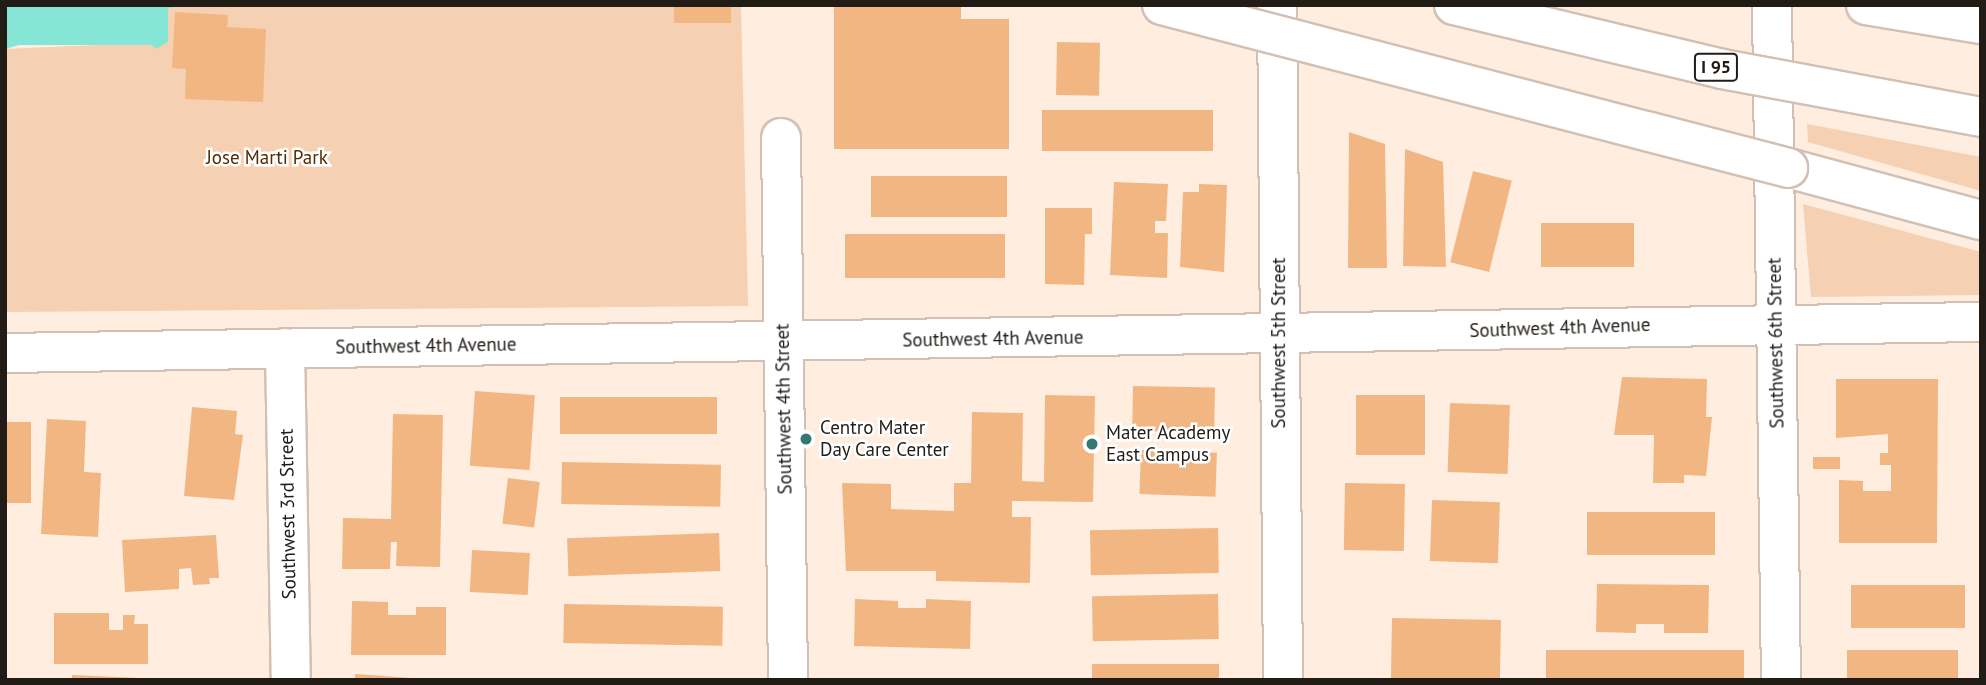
<!DOCTYPE html>
<style>
body{margin:0}
#map{position:relative;width:1986px;height:685px;overflow:hidden;background:#ffeddf;font-family:"PT Sans",sans-serif}
div>[style]{position:absolute}
.green>*{inset:0;background:#f5d0b2}
.water>*{inset:0;background:#85e6d5}
.building>*{inset:0;background:#f2b683;transform-origin:0 0}
.roads{filter:drop-shadow(2px 0 #d1c0b3) drop-shadow(-2px 0 #d1c0b3) drop-shadow(0 2px #d1c0b3) drop-shadow(0 -2px #d1c0b3)}
.minor>*{height:38px;margin:-19px;padding:0 19px;transform-origin:19px;border-radius:19px;background:#fff}
.highway>*{height:38px;margin:-19px;padding:0 19px;transform-origin:19px;border-radius:19px;background:#fff}
.bridges{filter:drop-shadow(2px 0 #d1c0b3) drop-shadow(-2px 0 #d1c0b3) drop-shadow(0 2px #d1c0b3) drop-shadow(0 -2px #d1c0b3)}
.highway-bridge>*{height:38px;margin:-19px;padding:0 19px;transform-origin:19px;border-radius:19px;background:#fff}
.dots>*{width:19px;height:19px;translate:-50% -50%;box-sizing:border-box;border:4px solid #fff;border-radius:50%}
span{translate:-50% -50%;white-space:nowrap;text-align:center;line-height:1.15;-webkit-text-stroke:5px #fff;paint-order:stroke}
.shield-label span{padding:2px 5px;background:#fff;border:2px solid;border-radius:5px;-webkit-text-stroke-width:0}
.shield-label{font-size:18px;color:#221c17;font-weight:700}
.park-label{font-size:19px;color:#512b01}
.street-label{font-size:19px;color:#221c17}
.poi-label{font-size:19px;color:#221c17}
.left{translate:0 -50%;text-align:left}
.frame{position:absolute;inset:0;border:7px solid #221c17;pointer-events:none}
</style>
<div id="map">
<div class="green">
<i style="clip-path:polygon(206px 5px,741px 5px,748px 306px,5px 312px,5px 49px,168px 42px,168px 8px)"></i>
<i style="clip-path:polygon(1807px 124px,1981px 157px,1981px 191px,1808px 142px)"></i>
<i style="clip-path:polygon(1803px 204px,1981px 252px,1981px 295px,1811px 297px)"></i>
</div>
<div class="water">
<i style="clip-path:polygon(5px 5px,206px 5px,168px 8px,168px 42px,156px 49px,152px 45px,19px 45px,5px 49px)"></i>
</div>
<div class="building">
<i style="left:674px;top:5px;width:57px;height:18px"></i>
<i style="clip-path:polygon(834px 5px,961px 5px,961px 19px,1009px 19px,1009px 149px,834px 149px)"></i>
<i style="clip-path:polygon(175px 12px,228px 15px,227px 27px,266px 29px,263px 102px,185px 99px,186px 69px,172px 68px)"></i>
<i style="left:1057px;top:42px;width:43px;height:53px;rotate:1deg"></i>
<i style="left:1042px;top:110px;width:171px;height:41px"></i>
<i style="clip-path:polygon(1349px 132px,1385px 144px,1387px 268px,1348px 268px)"></i>
<i style="clip-path:polygon(1405px 149px,1443px 162px,1446px 267px,1403px 266px)"></i>
<i style="left:1473px;top:171px;width:40px;height:94px;rotate:14deg"></i>
<i style="left:871px;top:176px;width:136px;height:41px"></i>
<i style="clip-path:polygon(1114px 182px,1168px 184px,1166px 221px,1155px 221px,1155px 233px,1168px 233px,1167px 278px,1110px 275px)"></i>
<i style="clip-path:polygon(1199px 184px,1227px 185px,1224px 272px,1180px 267px,1183px 192px,1199px 192px)"></i>
<i style="clip-path:polygon(1045px 208px,1092px 208px,1092px 234px,1085px 234px,1084px 285px,1045px 284px)"></i>
<i style="left:1634px;top:223px;width:44px;height:93px;rotate:90deg"></i>
<i style="left:845px;top:234px;width:160px;height:44px"></i>
<i style="clip-path:polygon(1622px 377px,1707px 379px,1706px 417px,1712px 417px,1706px 476px,1684px 475px,1684px 483px,1653px 483px,1654px 435px,1614px 435px)"></i>
<i style="clip-path:polygon(1836px 379px,1938px 379px,1937px 543px,1839px 543px,1839px 480px,1863px 481px,1863px 491px,1891px 491px,1891px 465px,1880px 465px,1880px 453px,1888px 453px,1888px 434px,1836px 438px)"></i>
<i style="left:1133px;top:386px;width:82px;height:45px;rotate:1deg"></i>
<i style="left:475px;top:391px;width:60px;height:75px;rotate:4deg"></i>
<i style="clip-path:polygon(1045px 395px,1095px 396px,1093px 502px,1012px 501px,1012px 517px,1031px 517px,1030px 583px,936px 581px,936px 571px,846px 571px,842px 483px,891px 484px,891px 509px,954px 511px,954px 483px,971px 483px,972px 412px,1023px 413px,1022px 481px,1044px 482px)"></i>
<i style="left:1356px;top:395px;width:69px;height:60px"></i>
<i style="left:717px;top:397px;width:37px;height:157px;rotate:90deg"></i>
<i style="left:1450px;top:403px;width:60px;height:69px;rotate:2deg"></i>
<i style="clip-path:polygon(192px 407px,237px 411px,235px 434px,243px 435px,234px 500px,184px 496px)"></i>
<i style="clip-path:polygon(393px 414px,443px 415px,440px 567px,396px 566px,397px 542px,391px 542px,390px 569px,342px 569px,343px 518px,391px 519px)"></i>
<i style="clip-path:polygon(47px 419px,86px 421px,84px 472px,101px 473px,98px 537px,41px 534px)"></i>
<i style="left:31px;top:422px;width:81px;height:26px;rotate:90deg"></i>
<i style="left:1141px;top:450px;width:76px;height:44px;rotate:2deg"></i>
<i style="left:1840px;top:457px;width:12px;height:27px;rotate:90deg"></i>
<i style="left:562px;top:462px;width:159px;height:42px;rotate:1deg"></i>
<i style="left:508px;top:478px;width:32px;height:46px;rotate:7deg"></i>
<i style="left:1345px;top:483px;width:60px;height:67px;rotate:1deg"></i>
<i style="left:1432px;top:500px;width:68px;height:61px;rotate:2deg"></i>
<i style="left:1587px;top:512px;width:128px;height:43px"></i>
<i style="left:1218px;top:528px;width:45px;height:128px;rotate:89deg"></i>
<i style="left:719px;top:533px;width:38px;height:152px;rotate:88deg"></i>
<i style="clip-path:polygon(216px 535px,219px 578px,209px 578px,210px 584px,193px 585px,191px 568px,179px 569px,179px 589px,125px 592px,122px 540px)"></i>
<i style="left:472px;top:550px;width:58px;height:42px;rotate:3deg"></i>
<i style="clip-path:polygon(1597px 584px,1709px 585px,1708px 633px,1664px 633px,1664px 624px,1636px 624px,1636px 633px,1596px 632px)"></i>
<i style="left:1851px;top:585px;width:114px;height:43px"></i>
<i style="left:1218px;top:594px;width:45px;height:126px;rotate:89deg"></i>
<i style="clip-path:polygon(855px 599px,898px 601px,898px 608px,926px 608px,926px 599px,971px 601px,970px 649px,854px 646px)"></i>
<i style="clip-path:polygon(352px 601px,388px 602px,388px 615px,416px 615px,416px 607px,446px 607px,446px 655px,351px 655px)"></i>
<i style="left:564px;top:604px;width:159px;height:39px;rotate:1deg"></i>
<i style="clip-path:polygon(54px 613px,109px 613px,109px 630px,123px 630px,123px 615px,135px 615px,134px 624px,148px 624px,148px 664px,54px 664px)"></i>
<i style="left:1392px;top:618px;width:109px;height:62px;rotate:1deg"></i>
<i style="left:1744px;top:650px;width:30px;height:198px;rotate:90deg"></i>
<i style="left:1847px;top:650px;width:111px;height:30px"></i>
<i style="left:1219px;top:664px;width:16px;height:127px;rotate:90deg"></i>
<i style="clip-path:polygon(355px 674px,411px 678px,411px 680px,355px 680px)"></i>
<i style="clip-path:polygon(72px 675px,139px 678px,139px 680px,72px 680px)"></i>
</div>
<div class="roads">
<div class="minor">
<i style="left:1277px;top:5px;width:675px;rotate:89.49deg"></i>
<i style="left:1772px;top:5px;width:675px;rotate:89.24deg"></i>
<i style="left:781px;top:138px;width:542px;rotate:89.26deg"></i>
<i style="left:285px;top:348px;width:332px;rotate:89deg"></i>
<i style="left:5px;top:353px;width:1976px;rotate:-0.9deg"></i>
</div>
<div class="highway">
<i style="left:1866px;top:5px;width:117px;rotate:9.4deg"></i>
<i style="left:1788px;top:168px;width:200px;rotate:15.1deg"></i>
</div>
</div>
<div class="bridges">
<div class="highway-bridge">
<i style="left:1162px;top:5px;width:647px;rotate:14.59deg"></i>
<i style="left:1454px;top:5px;width:276px;rotate:13.4deg"></i>
<i style="left:1722px;top:69px;width:263px;rotate:10.5deg"></i>
</div>
</div>
<div class="dots">
<i style="left:806px;top:439px;background:#34796e"></i>
<i style="left:1092px;top:444px;background:#34796e"></i>
</div>
<div class="shield-label">
<span style="left:1716px;top:67px">I 95</span>
</div>
<div class="park-label">
<span style="left:267px;top:158px">Jose Marti Park</span>
</div>
<div class="street-label">
<span style="left:1560px;top:328px;rotate:-2deg">Southwest 4th Avenue</span>
<span style="left:993px;top:339px;rotate:-1deg">Southwest 4th Avenue</span>
<span style="left:1279px;top:343px;rotate:-90deg">Southwest 5th Street</span>
<span style="left:1776px;top:343px;rotate:-91deg">Southwest 6th Street</span>
<span style="left:426px;top:346px;rotate:-1deg">Southwest 4th Avenue</span>
<span style="left:784px;top:409px;rotate:-91deg">Southwest 4th Street</span>
<span style="left:288px;top:514px;rotate:-91deg">Southwest 3rd Street</span>
</div>
<div class="poi-label">
<span class="left" style="left:820px;top:439px">Centro Mater<br>Day Care Center</span>
<span class="left" style="left:1106px;top:444px">Mater Academy<br>East Campus</span>
</div>
<div class="frame"></div>
</div>
